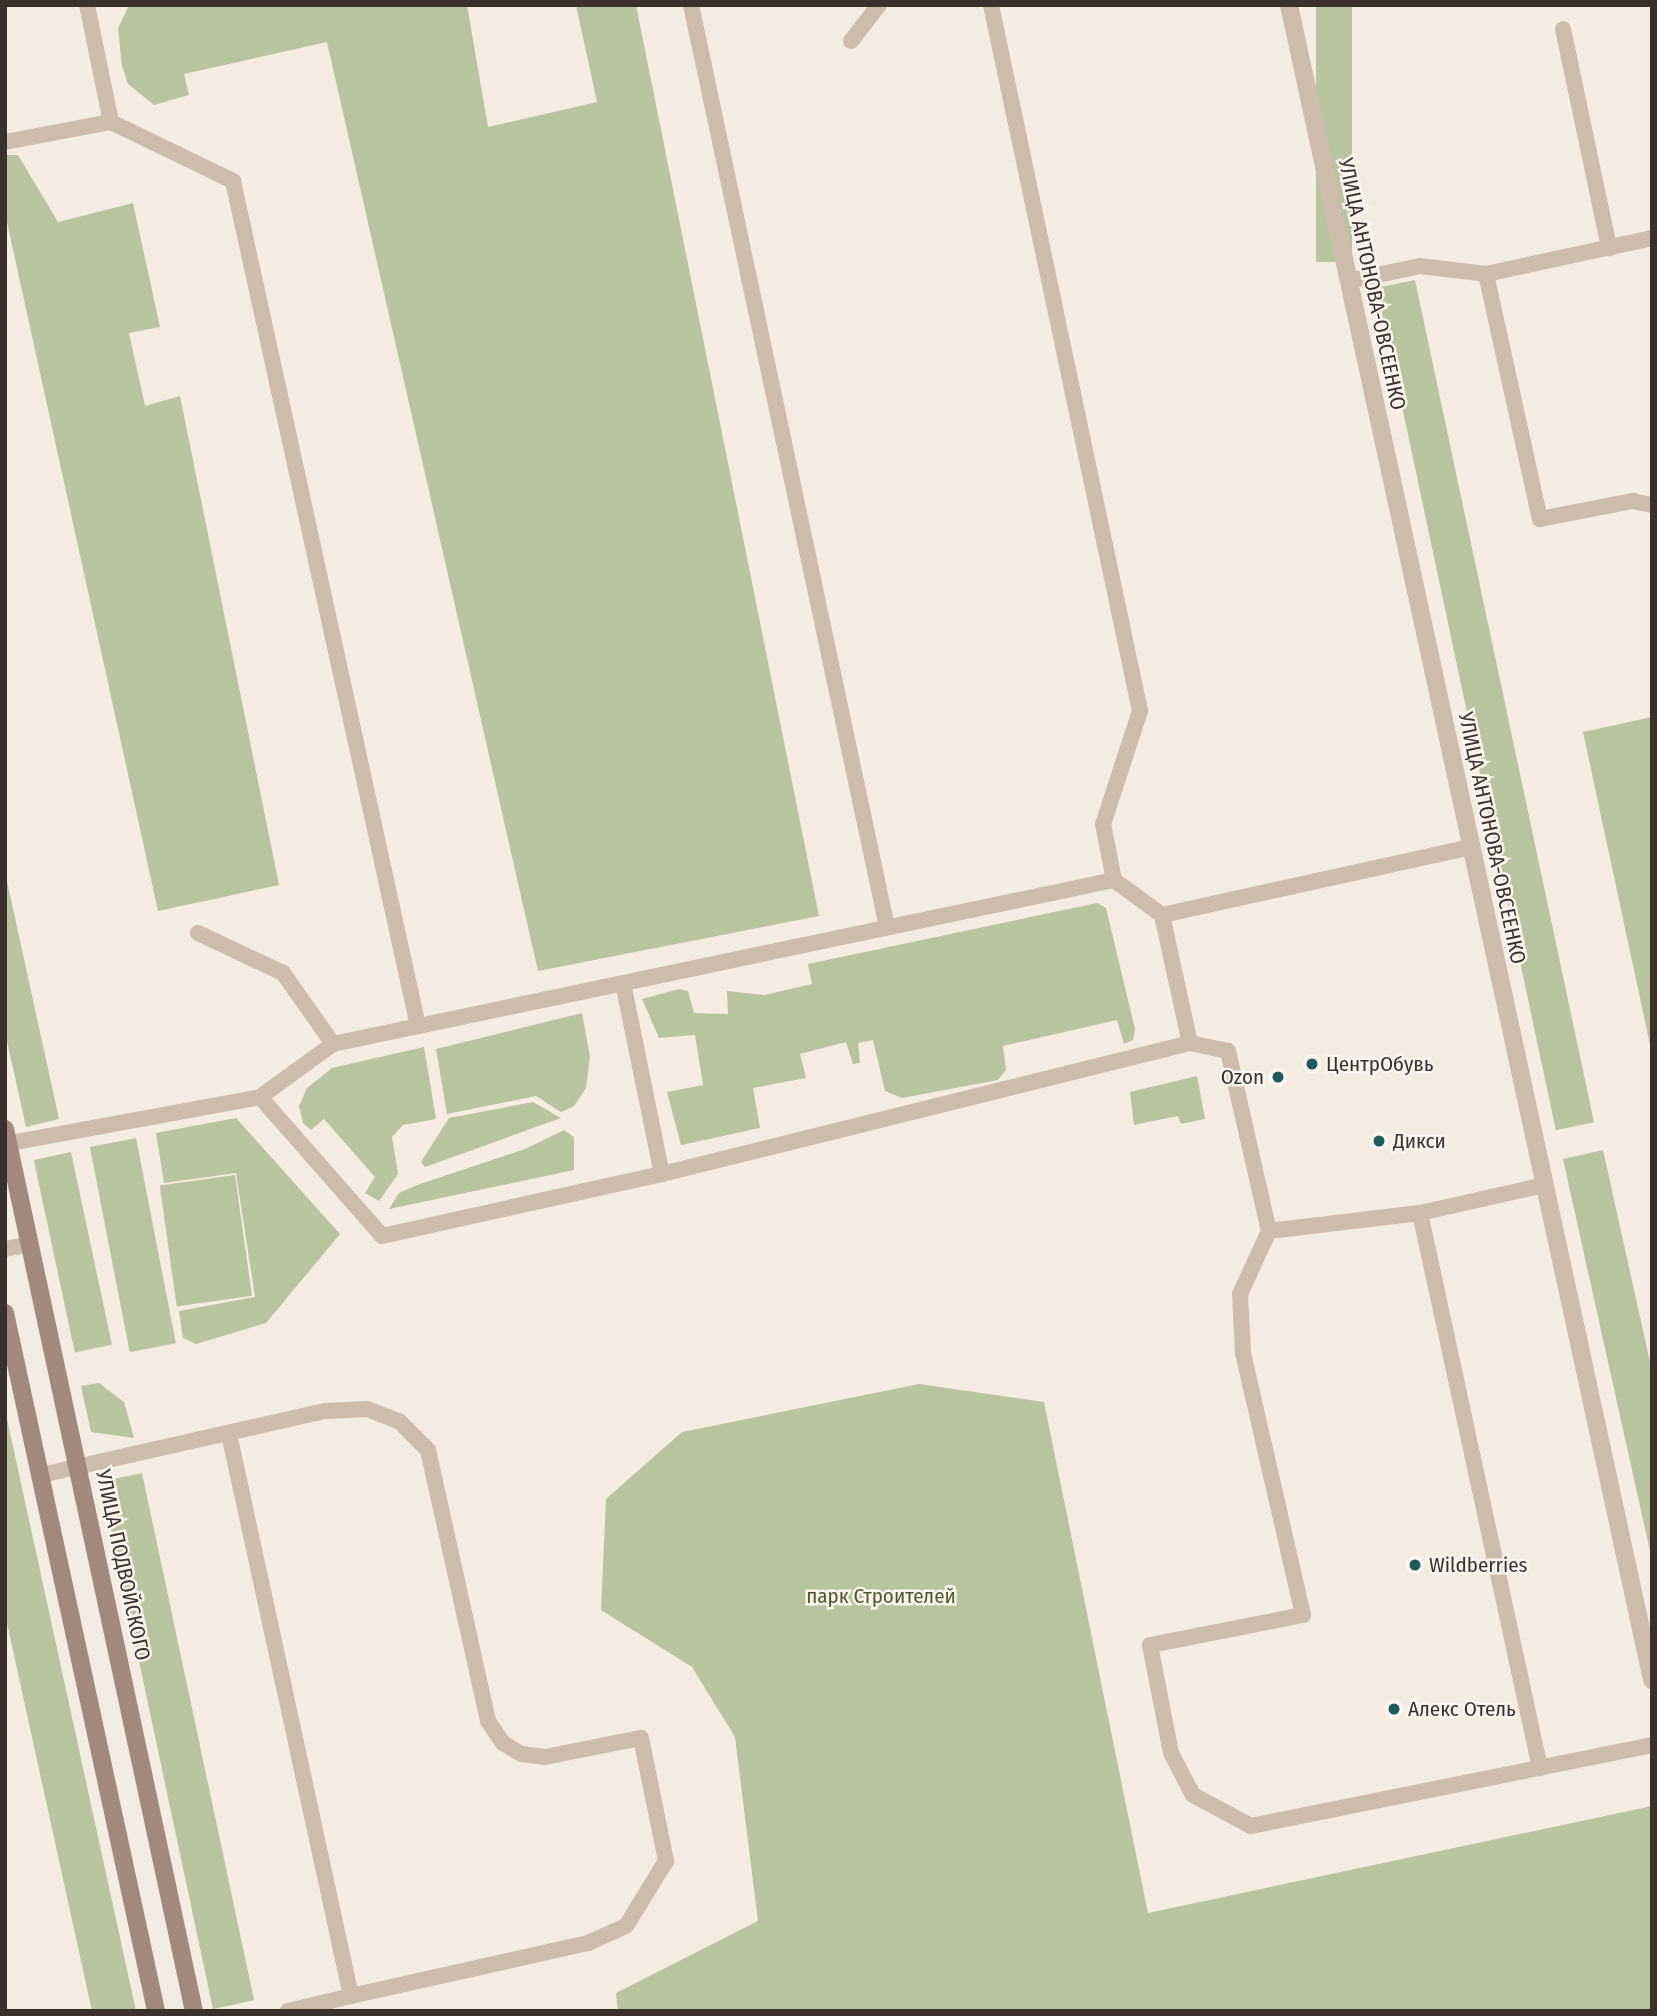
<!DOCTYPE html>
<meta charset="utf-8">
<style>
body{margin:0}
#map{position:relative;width:1657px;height:2016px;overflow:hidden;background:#f4ebe1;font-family:"Fira Sans Condensed",sans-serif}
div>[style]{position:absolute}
.green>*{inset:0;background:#b8c4a0;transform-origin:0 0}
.lane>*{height:16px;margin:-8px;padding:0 8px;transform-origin:8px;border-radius:8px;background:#cdbbac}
.street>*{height:18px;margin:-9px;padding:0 9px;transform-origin:9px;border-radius:9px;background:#cdbbac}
.secondary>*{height:18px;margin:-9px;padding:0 9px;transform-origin:9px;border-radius:9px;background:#a18a7d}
.dots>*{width:19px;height:19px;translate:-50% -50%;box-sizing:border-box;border:4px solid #fbf5ee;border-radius:50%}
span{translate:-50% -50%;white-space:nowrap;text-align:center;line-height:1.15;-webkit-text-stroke:5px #fbf5ee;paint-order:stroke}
.street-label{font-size:21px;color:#3b302b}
.poi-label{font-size:21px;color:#3b302b}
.left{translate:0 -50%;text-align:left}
.right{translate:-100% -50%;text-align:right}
.park-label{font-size:21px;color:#4a5a2e}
.frame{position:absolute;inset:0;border:7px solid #3b302b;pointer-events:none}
</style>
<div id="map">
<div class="green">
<i style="clip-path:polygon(129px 5px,467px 5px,488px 127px,597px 102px,576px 5px,636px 5px,819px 916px,538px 971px,327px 42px,184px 74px,189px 95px,154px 105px,128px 84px,122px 66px,118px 28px)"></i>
<i style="left:1316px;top:5px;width:36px;height:257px"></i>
<i style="clip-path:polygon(5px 155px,18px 155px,58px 222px,133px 203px,160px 327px,129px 333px,145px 406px,180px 396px,279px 885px,158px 911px,5px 213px)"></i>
<i style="left:1415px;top:280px;width:861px;height:39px;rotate:78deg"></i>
<i style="clip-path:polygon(1652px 717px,1652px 1054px,1583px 732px)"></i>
<i style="clip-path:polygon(5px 872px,59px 1119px,26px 1127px,5px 1032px)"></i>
<i style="clip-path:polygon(1097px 903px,1106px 908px,1135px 1029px,1133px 1040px,1124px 1044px,1117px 1020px,1003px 1046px,1006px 1070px,998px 1080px,902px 1098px,885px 1091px,873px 1040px,858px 1043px,860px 1063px,853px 1064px,846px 1042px,800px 1054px,806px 1078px,753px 1088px,760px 1128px,681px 1145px,667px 1092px,703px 1085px,695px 1035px,659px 1038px,642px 999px,679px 989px,688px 991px,694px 1013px,728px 1014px,727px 991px,764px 995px,812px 984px,808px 964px)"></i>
<i style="clip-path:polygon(582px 1013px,590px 1057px,586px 1088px,574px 1106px,561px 1112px,536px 1096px,447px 1114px,436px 1049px)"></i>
<i style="clip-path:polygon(424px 1047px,436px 1119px,403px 1125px,392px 1137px,398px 1174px,379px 1201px,365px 1193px,375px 1177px,324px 1119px,311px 1130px,303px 1123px,299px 1106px,307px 1088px,332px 1068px)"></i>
<i style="clip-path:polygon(1197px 1076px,1205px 1119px,1181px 1124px,1178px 1116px,1134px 1125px,1130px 1092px)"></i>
<i style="clip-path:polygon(533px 1102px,561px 1118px,425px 1167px,421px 1162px,449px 1118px)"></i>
<i style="clip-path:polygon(236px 1118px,340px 1234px,266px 1323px,196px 1344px,183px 1338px,179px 1311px,255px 1297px,236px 1173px,164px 1183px,156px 1133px)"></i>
<i style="clip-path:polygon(564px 1130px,574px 1137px,574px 1170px,389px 1209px,399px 1193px,417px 1185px,525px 1149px)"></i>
<i style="left:136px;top:1138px;width:209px;height:47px;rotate:79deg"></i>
<i style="clip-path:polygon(1603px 1150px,1652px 1371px,1652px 1560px,1563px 1159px)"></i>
<i style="left:71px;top:1152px;width:197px;height:38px;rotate:78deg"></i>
<i style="left:235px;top:1175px;width:122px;height:76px;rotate:82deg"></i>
<i style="clip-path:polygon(99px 1383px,124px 1402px,134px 1438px,91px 1432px,81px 1386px)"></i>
<i style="clip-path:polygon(919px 1384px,1044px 1402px,1148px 1913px,1652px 1806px,1652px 2011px,618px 2011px,616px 1993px,758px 1921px,735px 1737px,692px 1667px,601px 1610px,606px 1499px,682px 1432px)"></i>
<i style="clip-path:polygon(5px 1410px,136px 2011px,92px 2011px,5px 1614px)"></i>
<i style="left:142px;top:1473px;width:539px;height:42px;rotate:78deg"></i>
</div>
<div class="lane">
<i style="left:87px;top:5px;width:119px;rotate:78.4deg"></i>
<i style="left:111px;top:122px;width:136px;rotate:25.8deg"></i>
<i style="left:233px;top:181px;width:865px;rotate:77.65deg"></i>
<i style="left:691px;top:5px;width:943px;rotate:78deg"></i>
<i style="left:991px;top:5px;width:722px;rotate:78.08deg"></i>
<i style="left:1140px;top:711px;width:119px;rotate:108.1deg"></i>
<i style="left:1103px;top:824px;width:57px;rotate:78.9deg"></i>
<i style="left:1563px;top:29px;width:224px;rotate:78.1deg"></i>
<i style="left:851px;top:41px;width:46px;rotate:-52.1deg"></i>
<i style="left:5px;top:142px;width:108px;rotate:-10.7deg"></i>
<i style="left:1486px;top:274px;width:251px;rotate:77.6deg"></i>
<i style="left:1540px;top:519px;width:95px;rotate:-11deg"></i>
<i style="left:1633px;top:501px;width:19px;rotate:12deg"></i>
<i style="left:1349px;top:281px;width:73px;rotate:-11.9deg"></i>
<i style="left:1420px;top:266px;width:66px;rotate:6.9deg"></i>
<i style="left:1486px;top:274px;width:170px;rotate:-12.2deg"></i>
<i style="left:1162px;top:915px;width:131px;rotate:77.7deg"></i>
<i style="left:198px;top:933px;width:94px;rotate:25.2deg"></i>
<i style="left:283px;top:973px;width:87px;rotate:54.8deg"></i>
<i style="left:623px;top:983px;width:195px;rotate:78.5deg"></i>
<i style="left:260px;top:1097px;width:185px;rotate:48.7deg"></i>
<i style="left:382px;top:1236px;width:287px;rotate:-12.5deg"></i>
<i style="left:662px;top:1174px;width:544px;rotate:-13.93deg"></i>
<i style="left:1190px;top:1043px;width:39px;rotate:12deg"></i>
<i style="left:1228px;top:1051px;width:185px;rotate:77.2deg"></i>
<i style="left:1269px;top:1231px;width:152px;rotate:-6.8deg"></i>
<i style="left:1420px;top:1213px;width:127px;rotate:-12.7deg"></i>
<i style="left:5px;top:1144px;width:259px;rotate:-10.4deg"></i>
<i style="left:260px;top:1097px;width:90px;rotate:-36deg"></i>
<i style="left:333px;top:1044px;width:798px;rotate:-11.86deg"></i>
<i style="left:1114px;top:880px;width:59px;rotate:36.1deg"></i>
<i style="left:1162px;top:915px;width:316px;rotate:-12.4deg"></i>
<i style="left:1420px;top:1213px;width:568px;rotate:77.8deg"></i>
<i style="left:1269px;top:1231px;width:69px;rotate:114.7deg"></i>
<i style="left:1240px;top:1294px;width:59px;rotate:87.1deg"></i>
<i style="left:1243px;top:1353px;width:269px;rotate:77.1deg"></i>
<i style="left:1303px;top:1615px;width:156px;rotate:168.9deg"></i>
<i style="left:1150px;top:1645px;width:110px;rotate:79deg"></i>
<i style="left:1171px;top:1753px;width:47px;rotate:62.4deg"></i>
<i style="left:1193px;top:1795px;width:66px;rotate:28.1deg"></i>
<i style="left:1251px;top:1826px;width:409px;rotate:-11.4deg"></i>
<i style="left:5px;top:1249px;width:25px;rotate:-11deg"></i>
<i style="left:229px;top:1434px;width:575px;rotate:77.75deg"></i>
<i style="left:351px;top:1996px;width:65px;rotate:166.6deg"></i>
<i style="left:41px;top:1475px;width:292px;rotate:-12.7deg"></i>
<i style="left:326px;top:1411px;width:41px;rotate:-2.8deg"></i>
<i style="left:367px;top:1409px;width:34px;rotate:21deg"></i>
<i style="left:399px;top:1421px;width:41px;rotate:45deg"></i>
<i style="left:428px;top:1450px;width:278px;rotate:77.5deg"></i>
<i style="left:488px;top:1721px;width:27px;rotate:56deg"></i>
<i style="left:503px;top:1743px;width:21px;rotate:31deg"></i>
<i style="left:521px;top:1754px;width:24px;rotate:7deg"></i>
<i style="left:545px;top:1757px;width:98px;rotate:-11.2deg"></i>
<i style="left:641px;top:1738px;width:126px;rotate:78.5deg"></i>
<i style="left:666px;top:1861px;width:76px;rotate:121.6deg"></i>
<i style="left:626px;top:1926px;width:42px;rotate:155.9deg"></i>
<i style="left:588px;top:1943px;width:243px;rotate:167.4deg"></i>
</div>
<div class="street">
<i style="left:1289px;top:5px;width:1714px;rotate:77.77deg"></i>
</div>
<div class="secondary">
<i style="left:5px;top:1129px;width:902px;rotate:77.91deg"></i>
<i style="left:5px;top:1313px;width:714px;rotate:77.79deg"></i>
</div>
<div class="dots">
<i style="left:1312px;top:1064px;background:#1f5a5e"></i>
<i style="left:1278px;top:1077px;background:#1f5a5e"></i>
<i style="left:1379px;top:1141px;background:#1f5a5e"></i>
<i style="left:1415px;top:1565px;background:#1f5a5e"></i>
<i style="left:1394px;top:1709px;background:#1f5a5e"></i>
</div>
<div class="street-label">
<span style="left:1372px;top:284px;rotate:78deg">УЛИЦА АНТОНОВА-ОВСЕЕНКО</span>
<span style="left:1492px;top:838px;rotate:78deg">УЛИЦА АНТОНОВА-ОВСЕЕНКО</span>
<span style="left:123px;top:1565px;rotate:78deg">УЛИЦА ПОДВОЙСКОГО</span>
</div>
<div class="poi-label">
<span class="left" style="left:1326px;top:1064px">ЦентрОбувь</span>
<span class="right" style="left:1264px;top:1077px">Ozon</span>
<span class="left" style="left:1393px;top:1141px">Дикси</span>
<span class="left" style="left:1429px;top:1565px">Wildberries</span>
<span class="left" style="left:1408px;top:1709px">Алекс Отель</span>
</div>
<div class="park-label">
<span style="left:881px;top:1596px">парк Строителей</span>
</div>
<div class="frame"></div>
</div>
